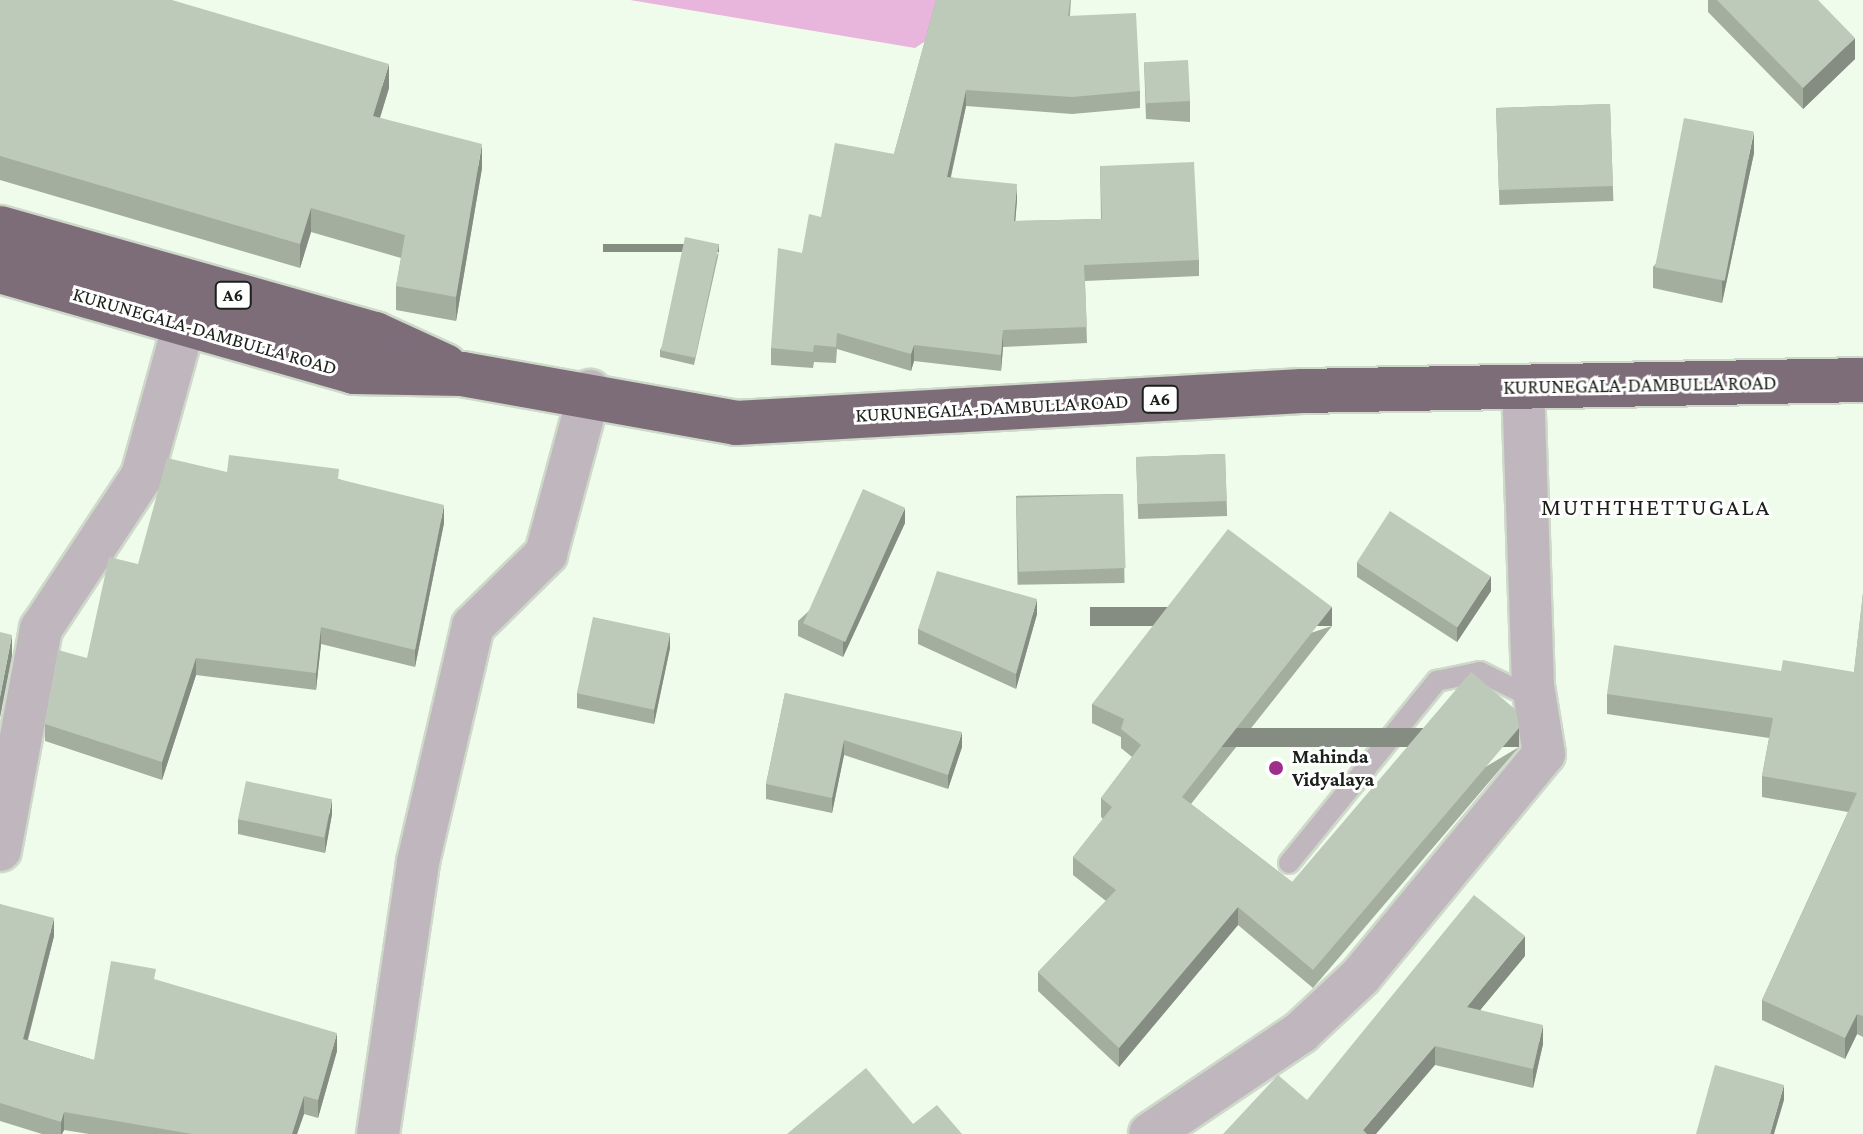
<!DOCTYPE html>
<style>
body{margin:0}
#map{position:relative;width:1863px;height:1134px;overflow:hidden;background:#f0fceb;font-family:"Crimson Pro",serif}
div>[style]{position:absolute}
.green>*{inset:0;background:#e8b5dc}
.roads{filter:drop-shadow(2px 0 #ced9ca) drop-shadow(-2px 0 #ced9ca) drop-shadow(0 2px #ced9ca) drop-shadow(0 -2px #ced9ca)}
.lane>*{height:20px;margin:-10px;padding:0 10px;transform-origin:10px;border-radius:10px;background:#bfb7bd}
.street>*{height:42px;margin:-21px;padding:0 21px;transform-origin:21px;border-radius:21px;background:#bfb7bd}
.highway>*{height:44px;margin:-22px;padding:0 22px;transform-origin:22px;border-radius:22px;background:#7d6d79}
.wall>*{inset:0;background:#a3ae9f;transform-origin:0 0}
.shaded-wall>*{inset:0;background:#858d82;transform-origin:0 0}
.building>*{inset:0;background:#becab9;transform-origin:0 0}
.dots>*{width:22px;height:22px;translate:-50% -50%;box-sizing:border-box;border:4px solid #fff;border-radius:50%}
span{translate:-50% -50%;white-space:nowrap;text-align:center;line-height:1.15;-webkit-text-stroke:6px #fff;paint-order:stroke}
.shield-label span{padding:2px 6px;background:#fff;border:2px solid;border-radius:6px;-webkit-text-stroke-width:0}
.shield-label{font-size:18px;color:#1b201a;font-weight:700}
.street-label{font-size:20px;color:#1b201a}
.poi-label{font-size:20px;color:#1b201a;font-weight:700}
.left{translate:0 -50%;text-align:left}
.quarter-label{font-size:24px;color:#1b201a;letter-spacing:2px}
</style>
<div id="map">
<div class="green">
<i style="clip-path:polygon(630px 0,987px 0,915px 48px)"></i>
</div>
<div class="roads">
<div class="lane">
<i style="left:1289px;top:863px;width:235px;rotate:-50.9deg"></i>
<i style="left:1437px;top:681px;width:44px;rotate:-11.8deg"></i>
<i style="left:1480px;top:672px;width:46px;rotate:26deg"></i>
<i style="left:1521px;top:692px;width:13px;rotate:-27deg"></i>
</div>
<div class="street">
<i style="left:0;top:850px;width:225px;rotate:-79.5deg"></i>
<i style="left:41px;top:629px;width:183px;rotate:-56.6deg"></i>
<i style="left:142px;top:476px;width:157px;rotate:-74.5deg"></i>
<i style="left:378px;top:1134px;width:275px;rotate:-81.6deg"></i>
<i style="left:418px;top:862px;width:242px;rotate:-76.9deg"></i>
<i style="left:473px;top:626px;width:103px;rotate:-44.6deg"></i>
<i style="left:546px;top:554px;width:169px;rotate:-74.9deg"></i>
<i style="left:1150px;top:1134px;width:182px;rotate:-34deg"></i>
<i style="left:1301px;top:1032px;width:81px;rotate:-43deg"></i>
<i style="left:1360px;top:977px;width:289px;rotate:-50.5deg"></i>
<i style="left:1544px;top:754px;width:69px;rotate:-99.2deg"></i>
<i style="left:1533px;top:686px;width:298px;rotate:-91.9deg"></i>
</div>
<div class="highway">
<i style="left:0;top:228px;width:390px;rotate:15.8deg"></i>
<i style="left:375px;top:334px;width:77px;rotate:24.6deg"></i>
<i style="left:0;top:271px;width:368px;rotate:15.9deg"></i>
<i style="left:354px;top:372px;width:108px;rotate:1.1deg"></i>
<i style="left:462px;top:374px;width:278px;rotate:10.1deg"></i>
<i style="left:736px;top:423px;width:567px;rotate:-3.24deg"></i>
<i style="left:1302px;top:391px;width:561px;rotate:-1.12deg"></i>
</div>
</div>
<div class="wall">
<i style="clip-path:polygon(0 0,389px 88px,380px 118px,482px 168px,456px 321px,396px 310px,396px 286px,401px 258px,311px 232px,300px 268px,0 180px)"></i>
<i style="clip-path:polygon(936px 0,1071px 0,1070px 16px,1140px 91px,1140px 108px,1072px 114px,966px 106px,951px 177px,1017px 200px,1015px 221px,1101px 219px,1100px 166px,1199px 260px,1199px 276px,1085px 281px,1087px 343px,1003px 347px,1001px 371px,914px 361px,911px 371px,837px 349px,836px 363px,814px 362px,813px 368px,771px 365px,771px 348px,802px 253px,821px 217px,894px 154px)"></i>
<i style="clip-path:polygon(1708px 0,1818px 0,1855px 59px,1803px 109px,1708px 12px)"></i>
<i style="clip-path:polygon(1144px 62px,1190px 101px,1190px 122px,1146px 119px)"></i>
<i style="left:1610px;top:104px;width:97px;height:114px;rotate:88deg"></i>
<i style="clip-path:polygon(1754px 153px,1722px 303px,1653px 288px,1653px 267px)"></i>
<i style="clip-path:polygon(719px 252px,694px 365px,660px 357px,660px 350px)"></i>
<i style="left:1225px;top:454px;width:62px;height:89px;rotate:88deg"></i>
<i style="clip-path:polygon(227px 472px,339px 479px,444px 523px,415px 667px,321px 644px,316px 690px,196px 675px,162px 780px,45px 741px,45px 724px,87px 658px)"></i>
<i style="left:1123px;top:494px;width:89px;height:107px;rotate:89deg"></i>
<i style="clip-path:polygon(905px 523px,843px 657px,798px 636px,798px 621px)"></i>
<i style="clip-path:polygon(1357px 562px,1491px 591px,1457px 642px,1357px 577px)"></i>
<i style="clip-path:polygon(1863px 593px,1863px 1037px,1857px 1034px,1845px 1059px,1762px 1020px,1762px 1000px,1848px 812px,1762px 797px,1762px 776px,1769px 738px,1607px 714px,1607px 694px,1854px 672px)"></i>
<i style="clip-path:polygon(1037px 614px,1016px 689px,918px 644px,918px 629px)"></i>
<i style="clip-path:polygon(1332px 626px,1191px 804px,1292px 882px,1519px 747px,1313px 988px,1238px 925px,1119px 1067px,1038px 991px,1038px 972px,1106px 901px,1073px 875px,1073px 857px,1103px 819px,1101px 817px,1101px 798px,1132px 757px,1121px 748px,1121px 737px,1092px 723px,1092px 704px)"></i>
<i style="clip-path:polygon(670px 648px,654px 724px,577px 708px,577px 693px)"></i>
<i style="clip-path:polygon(785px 693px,962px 747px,948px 789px,844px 755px,832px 813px,766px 799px,766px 784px)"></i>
<i style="clip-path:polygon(332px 814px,325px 853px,238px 834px,238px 819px)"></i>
<i style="clip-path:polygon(0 904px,54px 936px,28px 1040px,94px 1060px,156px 980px,337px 1051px,318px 1118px,304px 1114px,297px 1134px,89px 1134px,64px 1130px,62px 1134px,42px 1134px,0 1121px)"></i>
<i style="clip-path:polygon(1525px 956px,1480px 1010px,1543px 1044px,1533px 1088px,1435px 1065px,1307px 1100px)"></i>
</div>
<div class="shaded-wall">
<i style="clip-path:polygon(1855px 38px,1855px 59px,1803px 109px,1803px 88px)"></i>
<i style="clip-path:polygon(389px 64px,389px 88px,373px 140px,373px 116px)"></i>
<i style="clip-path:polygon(966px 90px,966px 106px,947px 193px,947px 177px)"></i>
<i style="clip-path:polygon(1754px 132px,1754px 153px,1722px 303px,1722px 282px)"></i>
<i style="clip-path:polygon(482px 144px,482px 168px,456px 321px,456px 297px)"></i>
<i style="clip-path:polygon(1017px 184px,1017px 200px,1014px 238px,1014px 221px)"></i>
<i style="clip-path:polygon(311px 208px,311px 232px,300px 268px,300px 244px)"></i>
<i style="left:719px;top:244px;width:8px;height:116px;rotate:90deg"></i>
<i style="clip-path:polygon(1003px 330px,1003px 347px,1001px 371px,1001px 355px)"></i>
<i style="clip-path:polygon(914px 345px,914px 361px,911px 371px,911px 354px)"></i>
<i style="clip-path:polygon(444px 505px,444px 523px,415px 667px,415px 650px)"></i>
<i style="clip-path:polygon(905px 508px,905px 523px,843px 657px,843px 642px)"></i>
<i style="clip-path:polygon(1491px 576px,1491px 591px,1457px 642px,1457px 627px)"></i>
<i style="clip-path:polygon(1037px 599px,1037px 614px,1016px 689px,1016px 674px)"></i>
<i style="left:1332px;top:607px;width:19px;height:242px;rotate:90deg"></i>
<i style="clip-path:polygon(321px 627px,321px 644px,316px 690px,316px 673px)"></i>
<i style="clip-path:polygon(670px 633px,670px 648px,654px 724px,654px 709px)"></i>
<i style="clip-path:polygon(12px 635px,12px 656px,0 718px,0 697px)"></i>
<i style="clip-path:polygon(196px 658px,196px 675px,162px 780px,162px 762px)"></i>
<i style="left:1519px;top:728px;width:19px;height:318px;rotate:90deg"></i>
<i style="clip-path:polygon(962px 732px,962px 747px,948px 789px,948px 775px)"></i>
<i style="clip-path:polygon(844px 740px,844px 755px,832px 813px,832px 798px)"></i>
<i style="clip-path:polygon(332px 799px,332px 814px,325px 853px,325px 838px)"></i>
<i style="clip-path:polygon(1238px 907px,1238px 925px,1119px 1067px,1119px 1048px)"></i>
<i style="clip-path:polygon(54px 918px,54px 936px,23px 1057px,23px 1039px)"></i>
<i style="clip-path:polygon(1525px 936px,1525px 956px,1467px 1026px,1467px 1007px)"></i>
<i style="clip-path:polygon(1857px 1014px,1857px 1034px,1845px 1059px,1845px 1038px)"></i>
<i style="clip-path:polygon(1543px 1025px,1543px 1044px,1533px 1088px,1533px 1069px)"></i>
<i style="clip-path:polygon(337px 1033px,337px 1051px,318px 1118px,318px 1100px)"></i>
<i style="clip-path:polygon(1435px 1046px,1435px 1065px,1376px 1134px,1363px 1134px,1363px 1130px)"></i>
<i style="clip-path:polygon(1784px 1085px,1784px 1100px,1774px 1134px,1770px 1134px)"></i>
<i style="clip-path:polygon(304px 1096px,304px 1114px,297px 1134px,292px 1134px)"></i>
<i style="clip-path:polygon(64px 1112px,64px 1130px,62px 1134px,61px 1134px,61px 1122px)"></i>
</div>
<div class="building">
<i style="clip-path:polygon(0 0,172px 0,389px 64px,373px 116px,482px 144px,456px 297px,396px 286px,405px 235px,311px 208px,300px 244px,0 156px)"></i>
<i style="clip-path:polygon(936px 0,1070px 0,1068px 16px,1136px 13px,1140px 91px,1072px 97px,966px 90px,947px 177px,1017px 184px,1014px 221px,1102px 219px,1100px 166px,1194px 162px,1199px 260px,1084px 265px,1087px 327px,1003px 330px,1001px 355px,914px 345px,911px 354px,837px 333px,836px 347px,814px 345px,813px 352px,771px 348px,778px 248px,802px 253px,809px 214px,821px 217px,835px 143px,894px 154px)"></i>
<i style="clip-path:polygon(1717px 0,1818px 0,1855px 38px,1803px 88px)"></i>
<i style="left:1188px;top:60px;width:41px;height:44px;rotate:87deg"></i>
<i style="left:1610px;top:104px;width:82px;height:114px;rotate:88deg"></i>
<i style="left:1684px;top:118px;width:71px;height:152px;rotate:11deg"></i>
<i style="left:685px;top:237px;width:35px;height:116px;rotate:12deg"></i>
<i style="left:1225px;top:454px;width:47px;height:89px;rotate:88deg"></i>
<i style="clip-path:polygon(229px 455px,339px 469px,338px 479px,444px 505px,415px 650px,321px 627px,316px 673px,196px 658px,162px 762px,45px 724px,58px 650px,87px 658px,109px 557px,138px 564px,167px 458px,227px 472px)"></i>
<i style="left:863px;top:489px;width:46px;height:147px;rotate:24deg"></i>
<i style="left:1123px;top:494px;width:74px;height:107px;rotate:88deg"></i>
<i style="left:1390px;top:511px;width:120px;height:61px;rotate:33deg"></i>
<i style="clip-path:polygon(1228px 529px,1332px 607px,1182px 797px,1292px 882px,1471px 672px,1516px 710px,1519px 728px,1313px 970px,1238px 907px,1119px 1048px,1038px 972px,1116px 890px,1073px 857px,1112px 807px,1101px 798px,1141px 745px,1121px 729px,1124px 719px,1092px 704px)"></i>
<i style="clip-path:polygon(937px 571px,1037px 599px,1016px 674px,918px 629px)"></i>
<i style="clip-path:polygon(1863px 593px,1863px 1016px,1857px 1014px,1845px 1038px,1762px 1000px,1857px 793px,1762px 776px,1773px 718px,1607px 694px,1614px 645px,1781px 671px,1783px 660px,1854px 672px)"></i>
<i style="left:593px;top:617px;width:79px;height:78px;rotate:12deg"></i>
<i style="clip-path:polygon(0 632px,12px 635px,0 697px)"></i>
<i style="clip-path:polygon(785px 693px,962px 732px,948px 775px,844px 740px,832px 798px,766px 784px)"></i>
<i style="left:246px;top:781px;width:88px;height:39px;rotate:12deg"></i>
<i style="clip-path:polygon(1474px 895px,1525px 936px,1467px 1007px,1543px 1025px,1533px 1069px,1435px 1046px,1363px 1130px,1367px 1134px,1223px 1134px,1278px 1075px,1307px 1100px)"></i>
<i style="clip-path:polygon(0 904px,54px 918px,23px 1039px,94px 1060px,111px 961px,156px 969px,154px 979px,337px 1033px,318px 1100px,304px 1096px,292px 1134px,192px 1134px,64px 1112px,61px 1122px,0 1103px)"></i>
<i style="clip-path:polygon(1715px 1065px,1784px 1085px,1770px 1134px,1696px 1134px)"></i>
<i style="clip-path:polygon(866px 1068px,913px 1124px,937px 1105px,962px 1134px,787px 1134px)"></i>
</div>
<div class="dots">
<i style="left:1276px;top:768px;background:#9e2e8c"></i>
</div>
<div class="shield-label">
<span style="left:233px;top:295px">A6</span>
<span style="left:1160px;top:399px">A6</span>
</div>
<div class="street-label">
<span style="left:205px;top:331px;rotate:16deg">KURUNEGALA-DAMBULLA ROAD</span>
<span style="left:1640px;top:385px;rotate:-1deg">KURUNEGALA-DAMBULLA ROAD</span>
<span style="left:992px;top:408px;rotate:-3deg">KURUNEGALA-DAMBULLA ROAD</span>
</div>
<div class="poi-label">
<span class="left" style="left:1292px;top:768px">Mahinda<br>Vidyalaya</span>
</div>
<div class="quarter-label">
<span style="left:1656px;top:507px">MUTHTHETTUGALA</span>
</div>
</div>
